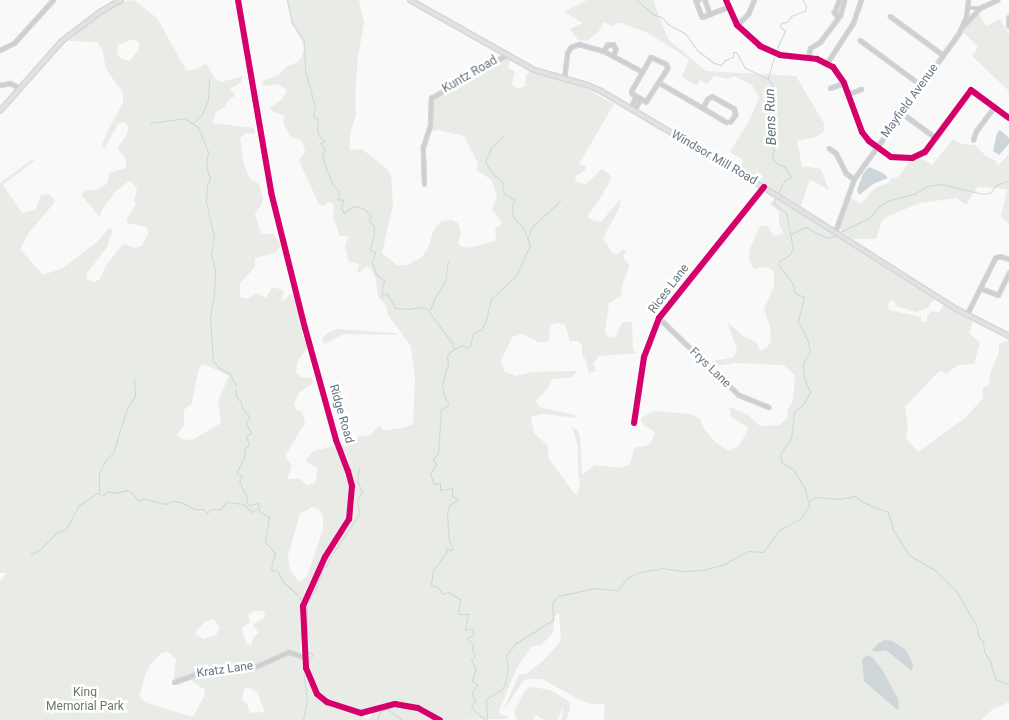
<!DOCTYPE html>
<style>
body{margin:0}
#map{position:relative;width:1009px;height:720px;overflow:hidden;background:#f9f9f9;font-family:Roboto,sans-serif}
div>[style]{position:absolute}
.green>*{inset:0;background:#e8ebe6}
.water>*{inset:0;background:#ced6d9}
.stream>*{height:1px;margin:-0.5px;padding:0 0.5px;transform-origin:0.5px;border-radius:0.5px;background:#ced6d9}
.roads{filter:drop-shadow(1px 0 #d5d6d7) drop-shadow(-1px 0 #d5d6d7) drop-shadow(0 1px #d5d6d7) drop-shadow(0 -1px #d5d6d7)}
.street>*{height:2.5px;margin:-1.25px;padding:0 1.25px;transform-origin:1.25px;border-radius:1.25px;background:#cecfd0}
.secondary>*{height:4px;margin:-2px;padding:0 2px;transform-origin:2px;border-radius:2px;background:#e1e2e2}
.cycleway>*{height:6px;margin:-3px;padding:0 3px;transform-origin:3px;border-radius:3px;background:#d6006c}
span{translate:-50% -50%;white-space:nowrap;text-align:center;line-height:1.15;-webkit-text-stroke:5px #fff;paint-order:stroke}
.street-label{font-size:12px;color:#657683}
.park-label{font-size:12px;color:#687a64}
.water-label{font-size:14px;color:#60757c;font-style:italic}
</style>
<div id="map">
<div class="green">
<i style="clip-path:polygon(evenodd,134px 0,157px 18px,186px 70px,193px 70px,206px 64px,215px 78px,221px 82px,243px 76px,241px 82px,230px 89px,235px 94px,234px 97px,230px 98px,225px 107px,216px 112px,212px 123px,254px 128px,255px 134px,245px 133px,240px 138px,244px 165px,250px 179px,259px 184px,263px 199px,261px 205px,255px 214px,261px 234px,273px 234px,282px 245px,275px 253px,255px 258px,255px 267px,240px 283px,240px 297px,247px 299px,256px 293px,266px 298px,271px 289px,274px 287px,284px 291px,281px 300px,284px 301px,291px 293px,296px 301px,302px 333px,308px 347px,297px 362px,296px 372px,301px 377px,312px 378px,313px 383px,299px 393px,294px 403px,296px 410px,302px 412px,305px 423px,285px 456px,292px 466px,287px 479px,300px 479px,307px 485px,313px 484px,316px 481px,318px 468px,305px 461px,313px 451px,334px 446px,349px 478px,351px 503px,348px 513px,306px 589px,301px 607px,303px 634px,300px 646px,302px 665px,306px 680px,325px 705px,368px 719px,375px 711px,388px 706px,404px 706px,435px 720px,0 720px,0 582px,6px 573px,0 573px,0 183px,31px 160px,36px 159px,3px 185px,22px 213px,35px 210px,41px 195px,48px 194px,54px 199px,55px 202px,28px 234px,20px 249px,43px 275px,63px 268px,98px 241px,109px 228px,113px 230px,107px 247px,87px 273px,86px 279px,94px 282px,100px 279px,106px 266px,121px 246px,125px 244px,135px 248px,142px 246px,148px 234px,147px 227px,127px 223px,127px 219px,136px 204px,134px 201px,137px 189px,132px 183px,129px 181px,115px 192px,102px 210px,100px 217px,81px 195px,86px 190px,96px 190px,105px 185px,108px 182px,109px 173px,126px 168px,126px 158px,118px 150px,118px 147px,126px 136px,129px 127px,124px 122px,118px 124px,104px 149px,102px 145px,107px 132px,123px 103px,123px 93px,106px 69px,103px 52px,98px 42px,69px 41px,100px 13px,119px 2px,134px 0,133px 39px,139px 42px,139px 49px,130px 61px,122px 59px,117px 54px,118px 45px,133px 39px,134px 0,204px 364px,229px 376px,218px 401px,221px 423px,192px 440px,182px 439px,177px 435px,184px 425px,184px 410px,192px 403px,199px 367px,204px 364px,134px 0,312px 507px,318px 509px,323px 515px,323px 529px,307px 577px,299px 582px,290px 570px,288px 556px,300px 514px,312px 507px,134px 0,254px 611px,264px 611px,265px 614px,264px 618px,255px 623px,253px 626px,259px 633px,254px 636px,251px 645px,247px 644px,242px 632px,242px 628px,250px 622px,248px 615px,254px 611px,134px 0,213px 619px,220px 627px,216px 635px,204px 639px,195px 634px,196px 631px,206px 621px,213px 619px,134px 0,168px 652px,176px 659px,173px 684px,178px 685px,191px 680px,205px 690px,204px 696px,193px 717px,147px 703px,141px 699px,140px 695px,145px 675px,150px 665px,161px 653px,168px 652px,134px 0,247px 687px,257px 692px,265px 712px,251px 713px,249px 711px,247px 704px,242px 699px,244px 689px,247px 687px)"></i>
<i style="clip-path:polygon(287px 0,359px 0,364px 23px,358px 56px,355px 95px,356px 114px,351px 131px,349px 147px,351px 150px,362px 149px,387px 169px,391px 175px,393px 205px,382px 253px,397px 265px,407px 265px,422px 257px,428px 248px,434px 229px,442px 221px,452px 220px,458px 223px,461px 233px,458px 243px,460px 246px,468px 248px,495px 241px,496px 238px,495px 228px,501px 225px,501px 221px,492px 210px,497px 197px,492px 180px,476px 170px,478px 163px,464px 136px,438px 130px,429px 132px,432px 102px,435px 97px,507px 57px,510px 61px,508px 68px,515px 71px,512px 84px,516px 89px,525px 86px,526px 75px,531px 71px,585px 88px,614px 104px,580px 162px,579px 165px,586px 166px,585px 170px,576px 176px,575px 179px,576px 182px,586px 184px,602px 169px,610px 175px,611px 179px,601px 197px,589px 214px,588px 217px,594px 221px,601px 222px,621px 198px,619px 209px,603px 238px,612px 253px,618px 254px,623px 249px,626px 251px,623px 257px,629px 265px,629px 268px,623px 282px,621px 296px,609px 303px,605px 332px,608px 337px,615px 338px,622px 322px,632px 322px,633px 350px,638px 353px,599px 356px,593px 364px,596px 371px,589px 373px,586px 360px,582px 355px,582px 345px,577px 341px,570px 341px,566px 327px,564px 324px,557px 323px,550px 325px,549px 339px,546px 342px,539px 342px,522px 334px,512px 337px,501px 361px,504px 371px,516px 376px,532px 372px,577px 371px,573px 377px,552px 379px,548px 388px,536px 401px,539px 407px,575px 415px,577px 418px,543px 414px,532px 416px,531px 419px,534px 433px,547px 445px,549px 459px,574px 493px,577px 495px,580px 485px,578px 474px,578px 446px,572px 427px,578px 431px,580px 437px,582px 475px,595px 465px,620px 468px,630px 465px,634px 448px,649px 445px,654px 436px,655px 432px,643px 425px,641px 418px,654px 411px,691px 414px,700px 419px,704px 429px,715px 442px,729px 451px,739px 446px,748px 430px,747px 427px,731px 417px,730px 407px,748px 415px,760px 426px,779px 425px,787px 419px,788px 409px,793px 400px,795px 378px,795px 375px,783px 365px,735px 363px,717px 366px,711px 364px,713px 361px,732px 358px,736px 353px,737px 349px,727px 322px,743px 336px,756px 342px,760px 351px,766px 348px,771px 342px,770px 327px,764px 309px,774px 286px,774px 272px,768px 267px,754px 269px,749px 259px,749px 251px,760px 226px,767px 226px,774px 236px,783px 233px,779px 223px,779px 212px,771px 205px,771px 202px,777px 199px,934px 299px,928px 308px,916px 312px,896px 306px,893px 299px,888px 304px,889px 310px,921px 317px,921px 322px,927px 321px,927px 316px,932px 311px,939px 313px,944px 305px,973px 322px,969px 333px,980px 343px,974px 364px,958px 365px,946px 374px,941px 371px,937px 373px,905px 407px,908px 426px,906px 438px,918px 452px,965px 418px,983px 398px,983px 388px,989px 384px,991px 371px,999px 352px,999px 344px,1009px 340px,1009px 702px,993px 709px,981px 720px,604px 720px,605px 704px,591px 704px,580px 700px,542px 679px,529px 679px,524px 680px,503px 711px,519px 674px,526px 674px,544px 660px,557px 646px,561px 639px,559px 613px,555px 616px,553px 633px,541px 645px,531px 647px,517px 668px,498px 713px,508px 717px,508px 719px,444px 720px,420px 707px,387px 703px,366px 711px,357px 710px,321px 695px,312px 680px,306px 645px,305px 608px,324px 560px,350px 522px,354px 507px,353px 485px,349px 461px,340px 446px,358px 437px,371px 435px,379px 425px,383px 430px,387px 430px,403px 428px,413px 424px,415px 379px,411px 346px,388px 315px,386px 305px,378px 297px,376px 280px,370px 267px,366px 267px,359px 273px,357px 270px,360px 264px,350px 262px,348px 259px,345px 246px,349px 236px,340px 236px,333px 217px,334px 204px,328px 201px,325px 206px,319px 204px,299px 161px,305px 151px,302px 141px,299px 139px,291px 138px,283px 122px,285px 116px,272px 111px,270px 108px,282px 99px,287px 90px,278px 84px,263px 86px,262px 83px,265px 80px,278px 75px,288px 66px,298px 62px,302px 56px,304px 49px,301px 38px,291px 23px)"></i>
<i style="clip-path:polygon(587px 0,653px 0,668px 39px,706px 71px,796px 76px,825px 125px,823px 126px,825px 130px,817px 137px,797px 141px,802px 166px,821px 169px,829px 190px,810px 179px,801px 206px,760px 181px,763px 176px,757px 172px,753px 177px,740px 170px,743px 160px,730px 152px,748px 123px,759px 98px,752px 85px,734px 76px,728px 79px,714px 76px,707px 84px,700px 80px,697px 86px,682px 77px,689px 59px,648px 33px,621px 23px,616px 23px,614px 27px,604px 22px,599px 31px,587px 41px,578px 40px,570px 29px,583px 23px,564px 12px)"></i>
<i style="clip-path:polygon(978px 12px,986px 26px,1000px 19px,1009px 35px,1009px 91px,972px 56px,978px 47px,962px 31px)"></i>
<i style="clip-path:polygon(953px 139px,961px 144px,975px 145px,986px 156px,996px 161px,998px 166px,1009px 154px,1009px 224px,1001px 217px,1007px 189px,978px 187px,966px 205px,957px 198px,920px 203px,888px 216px,882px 221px,876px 239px,853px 239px,842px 232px,839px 228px,849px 197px,859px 203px,862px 203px,875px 188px,888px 183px,892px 178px,898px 177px,909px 162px,921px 158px,932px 165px)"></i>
<i style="clip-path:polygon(337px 329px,395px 333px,397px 335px,344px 334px,324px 344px,322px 339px,327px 333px)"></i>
<i style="clip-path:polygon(533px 687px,550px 690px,569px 701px,570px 710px,566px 720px,561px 720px,564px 706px,557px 720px,544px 720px,536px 715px,533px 720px,517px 720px,514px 712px,526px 689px)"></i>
</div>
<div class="water">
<i style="clip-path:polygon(1000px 130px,1009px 138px,1009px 144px,999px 155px,993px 151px,997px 133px)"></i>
<i style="clip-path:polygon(869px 167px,883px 173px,888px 178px,873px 184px,859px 195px,857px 190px,863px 174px)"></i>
<i style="clip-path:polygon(885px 640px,892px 641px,906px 650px,913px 665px,912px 671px,886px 650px,875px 652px,872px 650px,879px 643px)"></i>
<i style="clip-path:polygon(867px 655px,873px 658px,883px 671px,898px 699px,899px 709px,895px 708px,864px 681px,862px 660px)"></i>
</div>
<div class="stream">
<i style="left:287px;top:0;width:23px;rotate:77deg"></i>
<i style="left:292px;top:22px;width:22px;rotate:58deg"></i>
<i style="left:304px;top:41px;width:29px;rotate:88deg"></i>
<i style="left:305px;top:70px;width:38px;rotate:75deg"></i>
<i style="left:315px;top:107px;width:9px;rotate:103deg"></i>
<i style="left:313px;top:116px;width:6px;rotate:31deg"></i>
<i style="left:318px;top:119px;width:10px;rotate:96deg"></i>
<i style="left:317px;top:129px;width:7px;rotate:74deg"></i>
<i style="left:319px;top:136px;width:8px;rotate:40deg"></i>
<i style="left:325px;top:141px;width:5px;rotate:158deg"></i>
<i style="left:320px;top:143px;width:8px;rotate:50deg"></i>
<i style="left:325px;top:149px;width:8px;rotate:113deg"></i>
<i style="left:322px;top:156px;width:13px;rotate:72deg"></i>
<i style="left:326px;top:168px;width:18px;rotate:68deg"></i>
<i style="left:333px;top:185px;width:7px;rotate:45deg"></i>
<i style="left:338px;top:190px;width:5px;rotate:79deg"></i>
<i style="left:339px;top:195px;width:4px;rotate:117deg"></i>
<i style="left:337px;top:199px;width:6px;rotate:9deg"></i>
<i style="left:343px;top:200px;width:8px;rotate:104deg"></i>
<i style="left:341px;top:208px;width:6px;rotate:59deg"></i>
<i style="left:344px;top:213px;width:11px;rotate:-38deg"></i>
<i style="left:353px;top:206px;width:10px;rotate:11deg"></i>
<i style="left:363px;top:208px;width:11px;rotate:45deg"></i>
<i style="left:371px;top:216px;width:5px;rotate:112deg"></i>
<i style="left:369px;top:221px;width:8px;rotate:50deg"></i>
<i style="left:374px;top:227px;width:7px;rotate:90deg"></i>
<i style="left:374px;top:234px;width:16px;rotate:104deg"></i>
<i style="left:370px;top:250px;width:5px;rotate:22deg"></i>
<i style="left:375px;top:252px;width:10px;rotate:107deg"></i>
<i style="left:372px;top:262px;width:13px;rotate:72deg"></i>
<i style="left:376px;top:274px;width:11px;rotate:41deg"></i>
<i style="left:384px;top:281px;width:15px;rotate:101deg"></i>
<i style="left:381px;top:296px;width:7px;rotate:-27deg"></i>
<i style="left:387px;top:293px;width:17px;rotate:62deg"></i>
<i style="left:395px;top:308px;width:12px;rotate:5deg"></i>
<i style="left:407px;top:309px;width:15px;rotate:-8deg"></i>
<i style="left:422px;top:307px;width:5px;rotate:22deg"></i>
<i style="left:427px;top:309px;width:42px;rotate:53.7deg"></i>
<i style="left:452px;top:343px;width:6px;rotate:72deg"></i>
<i style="left:454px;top:349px;width:9px;rotate:139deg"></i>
<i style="left:447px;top:355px;width:9px;rotate:84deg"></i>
<i style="left:448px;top:364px;width:21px;rotate:107deg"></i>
<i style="left:442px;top:384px;width:13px;rotate:81deg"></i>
<i style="left:444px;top:397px;width:6px;rotate:51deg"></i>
<i style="left:448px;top:402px;width:4px;rotate:104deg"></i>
<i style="left:447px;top:406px;width:7px;rotate:153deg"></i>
<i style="left:441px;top:409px;width:44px;rotate:93.9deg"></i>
<i style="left:438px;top:453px;width:8px;rotate:130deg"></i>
<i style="left:433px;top:459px;width:6px;rotate:59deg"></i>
<i style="left:436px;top:464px;width:12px;rotate:121deg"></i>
<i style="left:430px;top:474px;width:11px;rotate:68deg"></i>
<i style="left:434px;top:484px;width:6px;rotate:-9deg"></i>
<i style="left:440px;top:483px;width:7px;rotate:90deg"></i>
<i style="left:440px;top:490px;width:12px;rotate:-9deg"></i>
<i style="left:452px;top:488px;width:8px;rotate:90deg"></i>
<i style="left:452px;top:496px;width:7px;rotate:34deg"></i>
<i style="left:458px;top:500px;width:10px;rotate:151deg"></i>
<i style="left:449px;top:505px;width:9px;rotate:103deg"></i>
<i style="left:447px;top:514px;width:26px;rotate:86deg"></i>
<i style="left:449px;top:540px;width:10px;rotate:66deg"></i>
<i style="left:453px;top:549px;width:3px;rotate:162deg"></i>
<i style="left:450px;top:550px;width:4px;rotate:-153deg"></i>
<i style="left:446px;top:548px;width:5px;rotate:90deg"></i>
<i style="left:446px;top:553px;width:21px;rotate:127deg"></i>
<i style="left:433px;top:570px;width:15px;rotate:98deg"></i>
<i style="left:431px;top:585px;width:6px;rotate:18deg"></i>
<i style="left:437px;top:587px;width:9px;rotate:49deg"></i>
<i style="left:443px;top:594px;width:5px;rotate:-22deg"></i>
<i style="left:448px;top:592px;width:14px;rotate:30deg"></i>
<i style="left:460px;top:599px;width:12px;rotate:99deg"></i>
<i style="left:458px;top:611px;width:4px;rotate:56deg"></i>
<i style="left:460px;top:614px;width:8px"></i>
<i style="left:468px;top:614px;width:16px;rotate:101deg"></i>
<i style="left:465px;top:630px;width:6px;rotate:-18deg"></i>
<i style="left:471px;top:628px;width:3px;rotate:45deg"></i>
<i style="left:473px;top:630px;width:5px;rotate:90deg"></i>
<i style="left:473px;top:635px;width:7px;rotate:153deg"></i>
<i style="left:467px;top:638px;width:9px;rotate:49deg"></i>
<i style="left:473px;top:645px;width:5px;rotate:101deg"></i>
<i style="left:472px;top:650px;width:6px;rotate:59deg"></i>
<i style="left:475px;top:655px;width:6px;rotate:129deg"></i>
<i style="left:471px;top:660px;width:9px;rotate:58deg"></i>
<i style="left:476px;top:668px;width:14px;rotate:107deg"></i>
<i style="left:472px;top:681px;width:6px;rotate:31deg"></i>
<i style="left:477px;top:684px;width:10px;rotate:119deg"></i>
<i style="left:472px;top:693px;width:9px;rotate:69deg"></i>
<i style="left:475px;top:701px;width:7px;rotate:124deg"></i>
<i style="left:471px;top:707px;width:19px;rotate:43deg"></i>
<i style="left:777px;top:48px;width:19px;rotate:-65deg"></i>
<i style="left:785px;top:31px;width:6px;rotate:-141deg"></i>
<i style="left:780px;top:27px;width:4px;rotate:-76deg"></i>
<i style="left:781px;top:23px;width:6px;rotate:-9deg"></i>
<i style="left:787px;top:22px;width:7px;rotate:-56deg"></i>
<i style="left:791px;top:16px;width:15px;rotate:-20deg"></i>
<i style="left:805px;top:11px;width:5px;rotate:-79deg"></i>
<i style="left:806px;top:6px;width:7px;rotate:-117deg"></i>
<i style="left:768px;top:78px;width:22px;rotate:-74deg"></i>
<i style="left:150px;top:123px;width:34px;rotate:-8deg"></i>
<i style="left:184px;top:118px;width:17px;rotate:33deg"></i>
<i style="left:198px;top:127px;width:27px;rotate:68deg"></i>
<i style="left:208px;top:152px;width:14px;rotate:98deg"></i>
<i style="left:206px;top:166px;width:13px;rotate:72deg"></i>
<i style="left:210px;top:178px;width:9px;rotate:111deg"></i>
<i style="left:207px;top:186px;width:16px;rotate:94deg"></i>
<i style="left:206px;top:202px;width:35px;rotate:77deg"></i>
<i style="left:214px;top:236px;width:18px;rotate:99deg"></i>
<i style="left:211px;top:254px;width:16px;rotate:76deg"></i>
<i style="left:215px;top:270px;width:23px;rotate:92deg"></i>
<i style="left:214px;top:293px;width:26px;rotate:99deg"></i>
<i style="left:210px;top:319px;width:41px;rotate:85.8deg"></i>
<i style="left:213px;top:360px;width:9px;rotate:54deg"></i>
<i style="left:218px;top:367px;width:14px;rotate:30deg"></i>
<i style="left:230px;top:374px;width:13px;rotate:63deg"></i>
<i style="left:193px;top:123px;width:13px;rotate:-45deg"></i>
<i style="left:202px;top:114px;width:15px;rotate:-67deg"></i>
<i style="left:208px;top:100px;width:22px;rotate:-87deg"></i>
<i style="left:840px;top:232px;width:32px;rotate:-26deg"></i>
<i style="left:869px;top:218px;width:16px;rotate:-50deg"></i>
<i style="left:879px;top:206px;width:9px;rotate:-32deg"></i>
<i style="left:887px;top:201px;width:28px;rotate:-15deg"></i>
<i style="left:914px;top:194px;width:15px;rotate:-32deg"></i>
<i style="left:927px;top:186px;width:15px;rotate:-8deg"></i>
<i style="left:942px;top:184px;width:42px;rotate:13.7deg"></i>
<i style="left:983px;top:194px;width:7px;rotate:-8deg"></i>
<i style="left:990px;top:193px;width:10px;rotate:-53deg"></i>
<i style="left:996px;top:185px;width:12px;rotate:-20deg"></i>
<i style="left:791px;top:234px;width:16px;rotate:-27deg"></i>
<i style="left:805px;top:227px;width:25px;rotate:27deg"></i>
<i style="left:827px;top:238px;width:8px;rotate:-14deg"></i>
<i style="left:528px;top:238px;width:10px;rotate:-73deg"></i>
<i style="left:531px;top:228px;width:40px;rotate:-43deg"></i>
<i style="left:430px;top:310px;width:12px;rotate:-70deg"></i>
<i style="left:434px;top:299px;width:20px;rotate:-57deg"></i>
<i style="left:445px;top:282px;width:21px;rotate:-82deg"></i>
<i style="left:455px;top:349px;width:8px;rotate:-30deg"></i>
<i style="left:462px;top:345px;width:6px;rotate:31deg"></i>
<i style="left:467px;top:348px;width:4px;rotate:-34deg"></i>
<i style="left:470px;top:346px;width:13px;rotate:-77deg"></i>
<i style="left:473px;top:333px;width:9px;rotate:-21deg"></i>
<i style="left:481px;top:330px;width:11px;rotate:-63deg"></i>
<i style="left:486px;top:320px;width:22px;rotate:-77deg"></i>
<i style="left:491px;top:299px;width:34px;rotate:-43deg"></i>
<i style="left:516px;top:276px;width:34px;rotate:-66deg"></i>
<i style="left:530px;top:245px;width:17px;rotate:-111deg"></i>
<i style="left:524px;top:229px;width:16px;rotate:-133deg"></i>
<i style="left:513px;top:217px;width:12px;rotate:-95deg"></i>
<i style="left:512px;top:205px;width:6px;rotate:-59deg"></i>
<i style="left:515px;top:200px;width:13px;rotate:-151deg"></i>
<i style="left:504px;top:194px;width:12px;rotate:-99deg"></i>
<i style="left:502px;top:182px;width:12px;rotate:-138deg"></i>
<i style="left:493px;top:174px;width:14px;rotate:-124deg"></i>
<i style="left:485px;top:162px;width:15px;rotate:-67deg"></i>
<i style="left:491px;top:148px;width:16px;rotate:-45deg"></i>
<i style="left:236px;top:390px;width:7px;rotate:90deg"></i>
<i style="left:236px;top:397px;width:7px;rotate:45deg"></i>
<i style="left:241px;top:402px;width:6px;rotate:81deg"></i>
<i style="left:242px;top:408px;width:11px;rotate:49deg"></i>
<i style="left:249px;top:416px;width:8px;rotate:113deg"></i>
<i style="left:246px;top:423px;width:11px;rotate:63deg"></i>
<i style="left:251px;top:433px;width:6px;rotate:149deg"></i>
<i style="left:246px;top:436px;width:9px;rotate:72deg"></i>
<i style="left:249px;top:445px;width:5px;rotate:143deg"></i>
<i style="left:245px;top:448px;width:10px;rotate:96deg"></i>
<i style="left:244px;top:458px;width:17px;rotate:118deg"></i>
<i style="left:236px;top:473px;width:6px;rotate:18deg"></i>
<i style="left:242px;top:475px;width:8px;rotate:113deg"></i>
<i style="left:239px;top:482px;width:15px;rotate:62deg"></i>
<i style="left:246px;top:495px;width:8px;rotate:83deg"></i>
<i style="left:247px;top:503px;width:3px;rotate:45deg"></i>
<i style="left:249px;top:505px;width:9px;rotate:-13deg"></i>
<i style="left:258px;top:503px;width:8px;rotate:83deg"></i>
<i style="left:259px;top:511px;width:12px;rotate:31deg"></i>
<i style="left:269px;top:517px;width:25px;rotate:99deg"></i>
<i style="left:265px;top:542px;width:15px;rotate:48deg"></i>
<i style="left:275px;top:553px;width:16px;rotate:105deg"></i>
<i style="left:271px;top:568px;width:4px;rotate:56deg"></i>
<i style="left:273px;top:571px;width:4px;rotate:-14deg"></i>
<i style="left:277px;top:570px;width:13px;rotate:63deg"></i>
<i style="left:283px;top:582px;width:20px;rotate:41deg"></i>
<i style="left:99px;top:492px;width:19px;rotate:-90deg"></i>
<i style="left:99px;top:473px;width:13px;rotate:-63deg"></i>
<i style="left:105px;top:461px;width:11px;rotate:-45deg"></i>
<i style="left:113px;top:453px;width:47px;rotate:-72.7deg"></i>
<i style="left:127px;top:408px;width:14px;rotate:-56deg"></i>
<i style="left:135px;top:396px;width:18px;rotate:-93deg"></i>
<i style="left:809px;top:501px;width:8px;rotate:-30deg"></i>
<i style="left:816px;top:497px;width:23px;rotate:5deg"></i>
<i style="left:839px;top:499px;width:16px;rotate:-11deg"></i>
<i style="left:855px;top:496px;width:9px;rotate:41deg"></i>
<i style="left:862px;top:502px;width:28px;rotate:21deg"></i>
<i style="left:888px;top:512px;width:19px;rotate:74deg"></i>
<i style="left:893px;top:530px;width:30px;rotate:57deg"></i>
<i style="left:909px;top:555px;width:30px;rotate:30deg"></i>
<i style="left:935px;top:570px;width:30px;rotate:45deg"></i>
<i style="left:956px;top:591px;width:42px;rotate:59.7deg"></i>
<i style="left:977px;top:627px;width:9px;rotate:84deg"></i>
<i style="left:978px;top:636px;width:8px;rotate:50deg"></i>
<i style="left:983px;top:642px;width:10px;rotate:84deg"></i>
<i style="left:984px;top:652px;width:11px;rotate:56deg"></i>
<i style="left:990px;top:661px;width:19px;rotate:74deg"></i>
<i style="left:995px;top:679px;width:15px;rotate:20deg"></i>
<i style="left:333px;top:553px;width:47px;rotate:-56.3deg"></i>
<i style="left:359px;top:514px;width:14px;rotate:-98deg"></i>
<i style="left:357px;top:500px;width:9px;rotate:-58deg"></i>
<i style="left:362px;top:492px;width:12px;rotate:-114deg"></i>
<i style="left:357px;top:481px;width:13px;rotate:-81deg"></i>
<i style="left:30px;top:554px;width:9px;rotate:-21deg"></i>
<i style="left:38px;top:551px;width:27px;rotate:-45deg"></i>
<i style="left:57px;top:532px;width:9px;rotate:-18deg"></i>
<i style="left:66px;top:529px;width:26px;rotate:-62deg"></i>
<i style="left:78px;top:506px;width:23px;rotate:-34deg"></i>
<i style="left:97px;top:493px;width:6px;rotate:18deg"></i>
<i style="left:103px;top:495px;width:6px;rotate:-39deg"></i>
<i style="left:108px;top:491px;width:7px;rotate:16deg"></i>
<i style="left:115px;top:493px;width:11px;rotate:-15deg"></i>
<i style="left:126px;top:490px;width:5px;rotate:22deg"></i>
<i style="left:131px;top:492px;width:11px;rotate:49deg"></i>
<i style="left:138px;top:500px;width:7px;rotate:-8deg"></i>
<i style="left:145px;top:499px;width:21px;rotate:14deg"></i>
<i style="left:165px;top:504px;width:8px;rotate:-23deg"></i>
<i style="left:172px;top:501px;width:9px;rotate:6deg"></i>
<i style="left:181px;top:502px;width:15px;rotate:28deg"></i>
<i style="left:194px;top:509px;width:9px"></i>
<i style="left:203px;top:509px;width:6px;rotate:45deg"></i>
<i style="left:207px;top:513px;width:6px;rotate:-45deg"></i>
<i style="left:211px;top:509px;width:10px"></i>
<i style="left:221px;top:509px;width:9px;rotate:-54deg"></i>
<i style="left:226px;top:502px;width:17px;rotate:7deg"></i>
<i style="left:243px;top:504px;width:12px;rotate:42deg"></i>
<i style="left:252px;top:512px;width:6px;rotate:-31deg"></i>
<i style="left:299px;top:597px;width:11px;rotate:52deg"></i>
<i style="left:308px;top:602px;width:16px;rotate:-60deg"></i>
<i style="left:316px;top:588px;width:21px;rotate:-71deg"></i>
<i style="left:323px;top:568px;width:4px;rotate:-34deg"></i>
<i style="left:326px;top:566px;width:11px;rotate:-63deg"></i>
<i style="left:307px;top:605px;width:46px;rotate:90deg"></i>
<i style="left:307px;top:651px;width:7px;rotate:34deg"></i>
<i style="left:313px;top:655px;width:6px;rotate:135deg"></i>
<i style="left:309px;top:659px;width:6px;rotate:99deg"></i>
<i style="left:303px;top:720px;width:20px;rotate:-79deg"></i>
<i style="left:307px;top:700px;width:25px;rotate:-97deg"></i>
<i style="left:377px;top:720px;width:9px;rotate:-69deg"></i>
<i style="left:380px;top:712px;width:8px;rotate:-23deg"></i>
<i style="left:387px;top:709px;width:19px;rotate:36deg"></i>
<i style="left:487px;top:720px;width:21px;rotate:-93deg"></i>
<i style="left:486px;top:699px;width:19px;rotate:-32deg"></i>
<i style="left:502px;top:689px;width:6px;rotate:-59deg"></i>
<i style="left:505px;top:684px;width:16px;rotate:-79deg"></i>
<i style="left:508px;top:668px;width:13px;rotate:-99deg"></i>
<i style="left:506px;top:655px;width:16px;rotate:-50deg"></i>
<i style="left:516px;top:643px;width:44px;rotate:-31.9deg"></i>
<i style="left:553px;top:620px;width:17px;rotate:-93deg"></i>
<i style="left:552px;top:603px;width:9px;rotate:-49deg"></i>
<i style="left:558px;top:596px;width:38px;rotate:-12deg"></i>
<i style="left:595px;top:588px;width:22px;rotate:5deg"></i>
<i style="left:617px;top:590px;width:16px;rotate:-50deg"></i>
<i style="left:627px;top:578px;width:14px;rotate:-25deg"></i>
<i style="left:640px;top:572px;width:22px;rotate:-10deg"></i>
<i style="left:662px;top:568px;width:21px;rotate:8deg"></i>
<i style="left:683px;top:571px;width:20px;rotate:-3deg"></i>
<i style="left:703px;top:570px;width:20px;rotate:-15deg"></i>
<i style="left:722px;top:565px;width:30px;rotate:-28deg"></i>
<i style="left:748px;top:551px;width:15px;rotate:4deg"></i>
<i style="left:763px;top:552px;width:26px;rotate:-54deg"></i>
<i style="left:778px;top:531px;width:26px;rotate:-29deg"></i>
<i style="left:801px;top:518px;width:15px;rotate:-58deg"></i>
<i style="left:809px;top:505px;width:16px;rotate:-104deg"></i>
<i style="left:805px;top:489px;width:23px;rotate:-121deg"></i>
<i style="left:793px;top:469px;width:13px;rotate:-151deg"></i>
<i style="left:782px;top:463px;width:9px;rotate:-103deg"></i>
<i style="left:780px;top:454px;width:19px;rotate:-55deg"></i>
<i style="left:791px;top:438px;width:26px;rotate:-83deg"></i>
<i style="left:794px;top:412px;width:13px;rotate:-42deg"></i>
<i style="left:804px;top:403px;width:13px;rotate:-61deg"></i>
<i style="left:810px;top:392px;width:15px;rotate:-113deg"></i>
<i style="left:804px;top:378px;width:14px;rotate:-94deg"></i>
<i style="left:803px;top:364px;width:15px;rotate:-62deg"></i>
<i style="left:810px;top:351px;width:12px;rotate:-104deg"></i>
<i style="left:807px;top:339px;width:20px;rotate:-117deg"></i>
<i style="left:798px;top:321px;width:25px;rotate:-76deg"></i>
<i style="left:804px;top:297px;width:10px;rotate:-156deg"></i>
<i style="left:795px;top:293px;width:11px;rotate:-105deg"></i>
<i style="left:792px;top:282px;width:21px;rotate:-129deg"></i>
<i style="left:779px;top:266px;width:5px;rotate:-90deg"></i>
<i style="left:779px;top:261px;width:10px;rotate:-29deg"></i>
<i style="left:788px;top:256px;width:9px;rotate:-54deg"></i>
<i style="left:793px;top:249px;width:37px;rotate:-101deg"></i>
<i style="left:786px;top:213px;width:16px;rotate:-142deg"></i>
<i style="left:773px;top:203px;width:25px;rotate:-63deg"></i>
<i style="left:784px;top:181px;width:8px;rotate:-30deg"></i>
<i style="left:791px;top:177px;width:12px;rotate:-121deg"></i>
<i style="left:785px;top:167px;width:8px;rotate:-157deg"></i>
<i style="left:778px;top:164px;width:8px;rotate:-135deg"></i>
<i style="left:772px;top:158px;width:8px;rotate:-76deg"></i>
<i style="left:774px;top:150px;width:10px;rotate:-119deg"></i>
<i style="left:769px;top:141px;width:31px;rotate:-90deg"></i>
<i style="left:769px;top:110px;width:26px;rotate:-83deg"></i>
<i style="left:772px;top:84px;width:6px;rotate:-129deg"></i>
<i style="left:768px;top:79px;width:25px;rotate:-154deg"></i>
<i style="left:745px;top:68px;width:18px;rotate:-119deg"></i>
<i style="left:736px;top:52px;width:3px;rotate:180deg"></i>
<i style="left:733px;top:52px;width:5px;rotate:90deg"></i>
<i style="left:733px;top:57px;width:9px;rotate:159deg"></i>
<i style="left:725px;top:60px;width:6px;rotate:129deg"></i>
<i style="left:721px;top:65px;width:7px;rotate:-164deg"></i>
<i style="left:714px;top:63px;width:21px;rotate:-143deg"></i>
<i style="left:697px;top:50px;width:19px;rotate:-125deg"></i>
<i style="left:686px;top:34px;width:21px;rotate:-151deg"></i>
<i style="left:668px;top:24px;width:9px;rotate:-131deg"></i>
<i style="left:662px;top:17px;width:8px;rotate:-166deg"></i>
<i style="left:654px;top:15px;width:23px;rotate:-139deg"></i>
</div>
<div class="roads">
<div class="street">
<i style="left:238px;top:0;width:195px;rotate:80.2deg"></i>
<i style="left:271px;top:192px;width:140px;rotate:76deg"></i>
<i style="left:305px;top:328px;width:116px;rotate:74.5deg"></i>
<i style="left:336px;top:440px;width:33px;rotate:69deg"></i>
<i style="left:348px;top:471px;width:16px;rotate:75deg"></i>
<i style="left:352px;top:486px;width:33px;rotate:95deg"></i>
<i style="left:349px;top:519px;width:45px;rotate:122.3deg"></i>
<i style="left:325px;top:557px;width:54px;rotate:114.2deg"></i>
<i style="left:303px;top:606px;width:62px;rotate:87.2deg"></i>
<i style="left:306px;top:668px;width:28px;rotate:67deg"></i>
<i style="left:317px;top:694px;width:13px;rotate:39deg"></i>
<i style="left:327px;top:702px;width:36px;rotate:18deg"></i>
<i style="left:361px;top:713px;width:35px;rotate:-15deg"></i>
<i style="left:395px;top:704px;width:23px;rotate:10deg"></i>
<i style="left:418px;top:708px;width:25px;rotate:29deg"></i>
<i style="left:699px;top:0;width:3px;rotate:162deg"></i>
<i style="left:696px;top:1px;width:17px;rotate:69deg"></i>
<i style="left:702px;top:17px;width:28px;rotate:-21deg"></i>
<i style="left:705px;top:0;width:15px;rotate:70deg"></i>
<i style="left:726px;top:0;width:27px;rotate:66deg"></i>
<i style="left:737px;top:25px;width:31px;rotate:42deg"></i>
<i style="left:760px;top:46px;width:22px;rotate:24deg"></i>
<i style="left:780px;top:55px;width:37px;rotate:6deg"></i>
<i style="left:817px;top:59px;width:18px;rotate:27deg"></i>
<i style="left:833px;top:67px;width:19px;rotate:55deg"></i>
<i style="left:844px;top:83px;width:52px;rotate:69.8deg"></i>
<i style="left:862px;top:132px;width:11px;rotate:52deg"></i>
<i style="left:869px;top:141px;width:27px;rotate:36deg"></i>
<i style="left:891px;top:157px;width:21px;rotate:3deg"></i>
<i style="left:912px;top:158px;width:14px;rotate:-25deg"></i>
<i style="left:925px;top:152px;width:77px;rotate:-53.4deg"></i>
<i style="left:971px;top:90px;width:47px;rotate:36.4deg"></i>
<i style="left:968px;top:8px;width:12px"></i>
<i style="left:980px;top:8px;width:19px;rotate:-25deg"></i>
<i style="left:890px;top:16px;width:66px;rotate:36.3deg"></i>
<i style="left:838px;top:17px;width:6px;rotate:-135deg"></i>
<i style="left:834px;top:13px;width:14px;rotate:-69deg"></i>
<i style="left:1009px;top:17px;width:9px;rotate:90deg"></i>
<i style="left:737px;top:25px;width:16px;rotate:-45deg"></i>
<i style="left:748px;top:14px;width:15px;rotate:-67deg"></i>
<i style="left:964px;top:25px;width:22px;rotate:-47deg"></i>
<i style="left:860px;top:40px;width:76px;rotate:36.4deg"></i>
<i style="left:0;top:50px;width:16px;rotate:-27deg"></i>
<i style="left:14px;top:43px;width:58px;rotate:-47.8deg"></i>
<i style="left:604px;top:50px;width:6px;rotate:-59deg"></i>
<i style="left:607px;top:45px;width:6px;rotate:-9deg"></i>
<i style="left:613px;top:44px;width:6px;rotate:59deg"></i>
<i style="left:616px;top:49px;width:6px;rotate:108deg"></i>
<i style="left:651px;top:57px;width:17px;rotate:25deg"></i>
<i style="left:666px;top:64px;width:4px;rotate:63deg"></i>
<i style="left:668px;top:68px;width:40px;rotate:122.9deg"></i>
<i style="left:646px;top:102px;width:16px;rotate:-150deg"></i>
<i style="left:632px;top:94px;width:3px;rotate:-108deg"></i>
<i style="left:631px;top:91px;width:39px;rotate:-60deg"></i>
<i style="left:808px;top:57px;width:9px;rotate:-77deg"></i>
<i style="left:810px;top:48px;width:12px;rotate:-31deg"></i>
<i style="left:820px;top:42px;width:34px;rotate:-53deg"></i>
<i style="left:840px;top:15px;width:15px;rotate:-74deg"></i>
<i style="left:844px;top:1px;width:3px;rotate:-162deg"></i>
<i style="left:827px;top:63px;width:48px;rotate:-57deg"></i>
<i style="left:853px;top:23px;width:24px;rotate:-71deg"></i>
<i style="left:564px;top:79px;width:26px;rotate:-83deg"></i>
<i style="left:567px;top:53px;width:7px;rotate:-56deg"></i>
<i style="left:571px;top:47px;width:9px;rotate:-21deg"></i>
<i style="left:579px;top:44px;width:26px;rotate:16deg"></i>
<i style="left:604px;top:51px;width:42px;rotate:28.4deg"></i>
<i style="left:660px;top:83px;width:50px;rotate:30.2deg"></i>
<i style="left:703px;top:108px;width:27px;rotate:31deg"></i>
<i style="left:726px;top:122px;width:4px"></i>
<i style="left:730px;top:122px;width:9px;rotate:-54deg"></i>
<i style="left:735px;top:115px;width:6px;rotate:-99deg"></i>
<i style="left:734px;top:109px;width:25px;rotate:-151deg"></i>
<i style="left:712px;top:97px;width:4px;rotate:153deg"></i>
<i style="left:708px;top:99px;width:10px;rotate:119deg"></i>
<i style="left:0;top:85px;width:10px;rotate:-11deg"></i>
<i style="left:10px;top:83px;width:11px;rotate:27deg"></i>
<i style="left:830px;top:88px;width:15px;rotate:-20deg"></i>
<i style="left:848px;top:94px;width:14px;rotate:-21deg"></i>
<i style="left:630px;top:108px;width:13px;rotate:-63deg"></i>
<i style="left:634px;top:111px;width:13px;rotate:-63deg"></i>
<i style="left:902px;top:113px;width:42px;rotate:36.3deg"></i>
<i style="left:973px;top:140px;width:9px;rotate:-72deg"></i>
<i style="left:976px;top:131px;width:30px;rotate:-53deg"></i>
<i style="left:829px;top:148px;width:9px;rotate:36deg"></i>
<i style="left:836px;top:153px;width:22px;rotate:63deg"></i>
<i style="left:846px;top:173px;width:10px;rotate:37deg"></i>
<i style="left:424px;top:184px;width:37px;rotate:-92deg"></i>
<i style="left:423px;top:147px;width:23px;rotate:-72deg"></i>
<i style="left:430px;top:125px;width:27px;rotate:-88deg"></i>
<i style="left:431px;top:98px;width:86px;rotate:-29.8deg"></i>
<i style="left:835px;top:232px;width:56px;rotate:-70.3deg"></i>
<i style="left:854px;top:179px;width:180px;rotate:-54.3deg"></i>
<i style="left:959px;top:33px;width:17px;rotate:-66deg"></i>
<i style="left:966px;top:17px;width:17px;rotate:-83deg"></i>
<i style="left:980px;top:288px;width:19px;rotate:21deg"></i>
<i style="left:998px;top:295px;width:25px;rotate:-64deg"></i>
<i style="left:967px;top:314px;width:63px;rotate:-63.4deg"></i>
<i style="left:995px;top:258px;width:5px;rotate:-22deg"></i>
<i style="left:1000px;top:256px;width:9px;rotate:18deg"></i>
<i style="left:659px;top:318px;width:111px;rotate:43.9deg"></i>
<i style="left:739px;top:395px;width:32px;rotate:22deg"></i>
<i style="left:634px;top:423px;width:67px;rotate:-81.4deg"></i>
<i style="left:644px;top:357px;width:42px;rotate:-69deg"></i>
<i style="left:659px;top:318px;width:168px;rotate:-51.3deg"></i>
<i style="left:174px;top:682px;width:29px;rotate:-20deg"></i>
<i style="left:201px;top:672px;width:54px;rotate:-5.3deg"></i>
<i style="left:255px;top:667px;width:37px;rotate:-24deg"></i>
<i style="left:289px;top:652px;width:16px;rotate:18deg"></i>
</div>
<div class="secondary">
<i style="left:410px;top:0;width:142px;rotate:29.4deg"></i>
<i style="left:534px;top:70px;width:55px;rotate:15.8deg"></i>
<i style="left:587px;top:85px;width:15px;rotate:23deg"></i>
<i style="left:601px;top:91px;width:206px;rotate:30.7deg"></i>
<i style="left:778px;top:196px;width:211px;rotate:32.4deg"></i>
<i style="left:956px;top:309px;width:59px;rotate:27deg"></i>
<i style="left:0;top:111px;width:94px;rotate:-48.5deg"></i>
<i style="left:62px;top:41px;width:48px;rotate:-37.3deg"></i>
<i style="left:100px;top:12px;width:24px;rotate:-30deg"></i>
</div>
</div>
<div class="cycleway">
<i style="left:238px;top:0;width:195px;rotate:80.2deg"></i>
<i style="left:271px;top:192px;width:140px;rotate:76deg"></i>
<i style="left:305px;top:328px;width:116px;rotate:74.5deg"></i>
<i style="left:336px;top:440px;width:33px;rotate:69deg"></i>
<i style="left:348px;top:471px;width:16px;rotate:75deg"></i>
<i style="left:352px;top:486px;width:33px;rotate:95deg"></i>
<i style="left:349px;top:519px;width:45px;rotate:122.3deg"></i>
<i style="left:325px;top:557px;width:54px;rotate:114.2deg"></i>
<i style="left:303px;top:606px;width:62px;rotate:87.2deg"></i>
<i style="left:306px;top:668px;width:28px;rotate:67deg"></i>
<i style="left:317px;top:694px;width:13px;rotate:39deg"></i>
<i style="left:327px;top:702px;width:36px;rotate:18deg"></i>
<i style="left:361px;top:713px;width:35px;rotate:-15deg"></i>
<i style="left:395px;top:704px;width:23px;rotate:10deg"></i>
<i style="left:418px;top:708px;width:25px;rotate:29deg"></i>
<i style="left:726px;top:0;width:27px;rotate:66deg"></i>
<i style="left:737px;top:25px;width:31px;rotate:42deg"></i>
<i style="left:760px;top:46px;width:22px;rotate:24deg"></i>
<i style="left:780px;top:55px;width:37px;rotate:6deg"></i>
<i style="left:817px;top:59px;width:18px;rotate:27deg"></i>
<i style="left:833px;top:67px;width:19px;rotate:55deg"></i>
<i style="left:844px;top:83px;width:52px;rotate:69.8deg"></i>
<i style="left:862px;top:132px;width:11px;rotate:52deg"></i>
<i style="left:869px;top:141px;width:27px;rotate:36deg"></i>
<i style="left:891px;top:157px;width:21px;rotate:3deg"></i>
<i style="left:912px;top:158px;width:14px;rotate:-25deg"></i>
<i style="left:925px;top:152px;width:77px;rotate:-53.4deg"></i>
<i style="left:971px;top:90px;width:47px;rotate:36.4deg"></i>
<i style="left:634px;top:423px;width:67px;rotate:-81.4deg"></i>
<i style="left:644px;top:357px;width:42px;rotate:-69deg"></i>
<i style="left:659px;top:318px;width:168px;rotate:-51.3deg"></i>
</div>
<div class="street-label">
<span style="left:470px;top:75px;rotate:-30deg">Kuntz Road</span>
<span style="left:910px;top:101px;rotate:-54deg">Mayfield Avenue</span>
<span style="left:714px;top:158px;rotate:30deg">Windsor Mill Road</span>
<span style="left:669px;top:289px;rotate:-53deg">Rices Lane</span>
<span style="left:710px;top:368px;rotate:44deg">Frys Lane</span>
<span style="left:341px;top:414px;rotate:74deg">Ridge Road</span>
<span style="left:225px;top:670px;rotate:-8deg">Kratz Lane</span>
</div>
<div class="park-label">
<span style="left:85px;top:700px">King<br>Memorial Park</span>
</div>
<div class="water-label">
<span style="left:770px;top:117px;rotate:-92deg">Bens Run</span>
</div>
</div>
